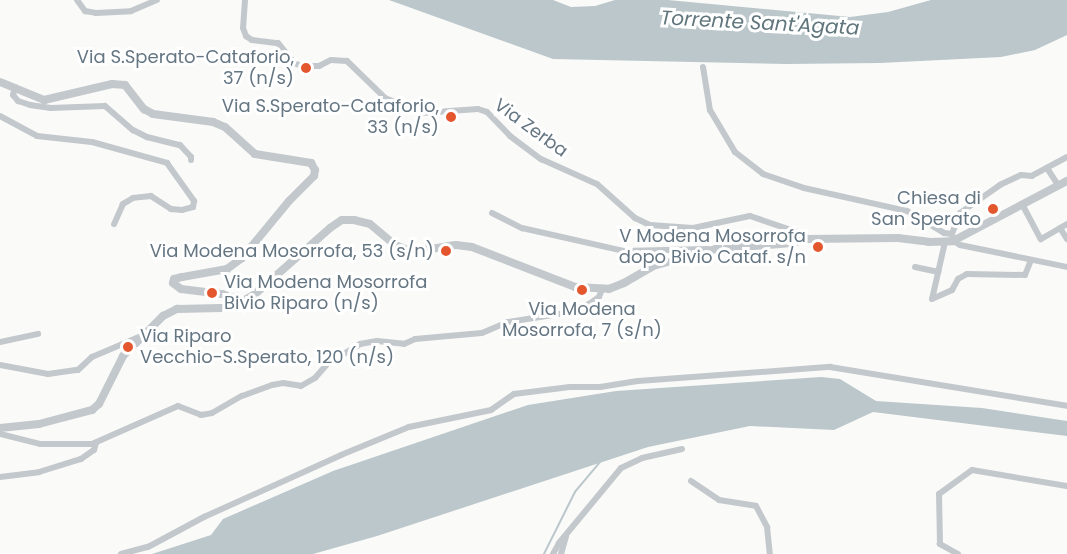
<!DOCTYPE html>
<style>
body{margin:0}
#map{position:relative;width:1067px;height:554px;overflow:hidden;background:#fafaf8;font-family:Poppins,sans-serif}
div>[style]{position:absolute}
.water>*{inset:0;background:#bbc7cb}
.stream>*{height:1.5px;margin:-0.75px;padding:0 0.75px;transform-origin:0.75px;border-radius:0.75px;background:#bbc7cb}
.minor>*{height:6px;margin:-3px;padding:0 3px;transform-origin:3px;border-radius:3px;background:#c3c8cc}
.tertiary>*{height:8px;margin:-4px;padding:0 4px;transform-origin:4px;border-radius:4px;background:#c3c8cc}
.dots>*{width:16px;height:16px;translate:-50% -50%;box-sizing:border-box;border:3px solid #fff;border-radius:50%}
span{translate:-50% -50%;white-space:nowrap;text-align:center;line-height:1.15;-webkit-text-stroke:6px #fff;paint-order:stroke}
.poi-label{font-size:18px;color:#657683}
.right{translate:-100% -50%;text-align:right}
.left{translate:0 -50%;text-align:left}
.street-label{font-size:18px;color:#657683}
.water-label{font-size:20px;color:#60757c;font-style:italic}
</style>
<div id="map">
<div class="water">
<i style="clip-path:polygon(389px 0,553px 0,571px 7px,595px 6px,615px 0,668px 0,850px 17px,888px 12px,931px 0,1067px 0,1067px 35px,1035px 50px,1001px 57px,880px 63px,786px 64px,553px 59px)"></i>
<i style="clip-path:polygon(821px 377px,840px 379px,876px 401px,982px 408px,1067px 421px,1067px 436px,873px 412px,834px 430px,750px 426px,648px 447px,377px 536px,313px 554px,152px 554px,211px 535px,223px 519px,333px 471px,528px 405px,616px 391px)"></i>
</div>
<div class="stream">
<i style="left:544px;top:554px;width:69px;rotate:-63.4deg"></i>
<i style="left:575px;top:492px;width:40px;rotate:-50deg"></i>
</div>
<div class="minor">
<i style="left:77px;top:0;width:14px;rotate:54deg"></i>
<i style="left:85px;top:11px;width:11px;rotate:10deg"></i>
<i style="left:96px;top:13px;width:35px;rotate:-3deg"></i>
<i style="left:131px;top:11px;width:28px;rotate:-23deg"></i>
<i style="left:245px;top:0;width:28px;rotate:94deg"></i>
<i style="left:243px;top:28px;width:9px;rotate:69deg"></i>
<i style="left:246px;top:36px;width:7px;rotate:34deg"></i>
<i style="left:252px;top:40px;width:26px;rotate:7deg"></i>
<i style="left:278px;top:43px;width:26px;rotate:51deg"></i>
<i style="left:294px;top:63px;width:9px;rotate:21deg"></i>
<i style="left:302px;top:66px;width:17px"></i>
<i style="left:319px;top:66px;width:13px;rotate:-27deg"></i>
<i style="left:331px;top:60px;width:16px;rotate:4deg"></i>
<i style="left:347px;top:61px;width:53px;rotate:44.2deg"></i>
<i style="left:385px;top:98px;width:40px;rotate:22deg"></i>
<i style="left:422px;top:113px;width:56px;rotate:-4.1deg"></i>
<i style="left:478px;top:109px;width:9px;rotate:18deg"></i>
<i style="left:487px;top:112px;width:33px;rotate:46deg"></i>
<i style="left:510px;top:136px;width:39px;rotate:37deg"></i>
<i style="left:541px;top:159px;width:61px;rotate:24.1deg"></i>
<i style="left:597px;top:184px;width:51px;rotate:41.8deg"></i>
<i style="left:635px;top:218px;width:17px;rotate:25deg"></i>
<i style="left:650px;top:225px;width:43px;rotate:4deg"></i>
<i style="left:693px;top:228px;width:58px;rotate:-11.9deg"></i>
<i style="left:750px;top:216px;width:56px;rotate:18.8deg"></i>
<i style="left:803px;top:234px;width:6px;rotate:51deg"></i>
<i style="left:703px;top:67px;width:44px;rotate:80.8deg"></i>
<i style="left:710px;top:110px;width:49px;rotate:59.2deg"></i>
<i style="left:735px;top:152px;width:36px;rotate:38deg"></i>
<i style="left:763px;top:174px;width:43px;rotate:18.9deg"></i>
<i style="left:804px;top:188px;width:106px;rotate:12.6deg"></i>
<i style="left:907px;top:211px;width:43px;rotate:30.7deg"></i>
<i style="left:944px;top:233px;width:8px;rotate:7deg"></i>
<i style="left:15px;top:87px;width:8px;rotate:104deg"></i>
<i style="left:13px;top:95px;width:8px;rotate:50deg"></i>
<i style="left:18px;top:101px;width:13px;rotate:18deg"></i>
<i style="left:30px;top:105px;width:21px;rotate:8deg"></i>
<i style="left:51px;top:108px;width:54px;rotate:-2.1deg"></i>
<i style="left:105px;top:106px;width:37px;rotate:41deg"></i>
<i style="left:133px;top:130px;width:16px;rotate:27deg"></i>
<i style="left:147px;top:137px;width:34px;rotate:14deg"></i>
<i style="left:180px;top:145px;width:16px;rotate:47deg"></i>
<i style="left:191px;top:157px;width:3px;rotate:90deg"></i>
<i style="left:0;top:116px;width:42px;rotate:28.4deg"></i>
<i style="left:37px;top:136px;width:55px;rotate:6.2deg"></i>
<i style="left:92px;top:142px;width:78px;rotate:15.6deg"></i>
<i style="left:167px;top:163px;width:47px;rotate:54.6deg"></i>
<i style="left:194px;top:201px;width:6px;rotate:99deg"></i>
<i style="left:193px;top:207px;width:11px;rotate:165deg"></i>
<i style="left:182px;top:210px;width:11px;rotate:-175deg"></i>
<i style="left:171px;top:209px;width:24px;rotate:-147deg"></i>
<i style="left:151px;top:196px;width:18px;rotate:174deg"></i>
<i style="left:133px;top:198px;width:12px;rotate:149deg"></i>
<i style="left:123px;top:204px;width:22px;rotate:114deg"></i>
<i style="left:1067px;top:157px;width:40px;rotate:152deg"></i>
<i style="left:1032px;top:176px;width:11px;rotate:-175deg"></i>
<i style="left:1021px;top:175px;width:23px;rotate:155deg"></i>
<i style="left:1000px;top:185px;width:49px;rotate:145deg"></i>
<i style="left:960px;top:213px;width:22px;rotate:111deg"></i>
<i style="left:952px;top:234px;width:7px;rotate:82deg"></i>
<i style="left:953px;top:241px;width:8px;rotate:30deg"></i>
<i style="left:960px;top:245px;width:109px;rotate:11.6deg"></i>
<i style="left:1047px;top:168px;width:20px;rotate:57deg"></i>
<i style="left:1022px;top:204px;width:40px;rotate:62deg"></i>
<i style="left:1041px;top:239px;width:30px;rotate:-30deg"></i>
<i style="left:492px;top:213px;width:34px;rotate:27deg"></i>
<i style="left:522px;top:228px;width:105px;rotate:12.7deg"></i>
<i style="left:624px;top:251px;width:84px;rotate:-1.4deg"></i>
<i style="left:1060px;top:228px;width:13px;rotate:58deg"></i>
<i style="left:945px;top:242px;width:58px;rotate:102.8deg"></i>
<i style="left:932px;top:299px;width:22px;rotate:-24deg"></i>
<i style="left:952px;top:290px;width:13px;rotate:-61deg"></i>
<i style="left:958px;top:279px;width:10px;rotate:-29deg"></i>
<i style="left:967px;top:274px;width:58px;rotate:1deg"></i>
<i style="left:1025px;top:275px;width:16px;rotate:-68deg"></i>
<i style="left:915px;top:267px;width:24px;rotate:12deg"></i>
<i style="left:0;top:342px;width:39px;rotate:-12deg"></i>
<i style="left:0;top:365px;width:49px;rotate:10.6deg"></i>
<i style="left:48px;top:374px;width:30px;rotate:-8deg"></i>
<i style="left:78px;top:370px;width:19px;rotate:-43deg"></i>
<i style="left:92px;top:357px;width:51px;rotate:-23.1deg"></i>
<i style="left:0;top:434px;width:41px;rotate:14deg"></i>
<i style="left:40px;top:444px;width:52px"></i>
<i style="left:92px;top:444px;width:94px;rotate:-23.8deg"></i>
<i style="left:178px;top:406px;width:25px;rotate:21deg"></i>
<i style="left:201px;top:415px;width:11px;rotate:-10deg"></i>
<i style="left:212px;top:413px;width:34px;rotate:-30deg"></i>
<i style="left:242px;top:396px;width:32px;rotate:-20deg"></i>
<i style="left:272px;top:385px;width:11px;rotate:-10deg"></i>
<i style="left:283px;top:383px;width:18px;rotate:9deg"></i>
<i style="left:301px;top:386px;width:16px;rotate:-30deg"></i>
<i style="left:315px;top:378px;width:18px;rotate:-49deg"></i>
<i style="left:327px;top:364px;width:39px;rotate:-31deg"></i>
<i style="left:360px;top:344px;width:17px;rotate:-10deg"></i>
<i style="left:377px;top:341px;width:27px;rotate:6deg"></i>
<i style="left:404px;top:344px;width:12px;rotate:-24deg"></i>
<i style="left:415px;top:339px;width:67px;rotate:-5.1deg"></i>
<i style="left:482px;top:333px;width:28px;rotate:-23deg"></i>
<i style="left:508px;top:322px;width:58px;rotate:-9deg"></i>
<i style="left:565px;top:313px;width:26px;rotate:-21deg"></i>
<i style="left:589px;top:304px;width:12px;rotate:-35deg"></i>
<i style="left:599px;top:297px;width:9px;rotate:-69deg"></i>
<i style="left:0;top:477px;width:39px;rotate:-7deg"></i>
<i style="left:39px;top:472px;width:44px;rotate:-17.2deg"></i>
<i style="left:81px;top:459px;width:16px;rotate:-35deg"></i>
<i style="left:94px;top:450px;width:7px;rotate:-74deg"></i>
<i style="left:691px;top:481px;width:34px;rotate:34deg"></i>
<i style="left:719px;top:500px;width:37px;rotate:9deg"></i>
<i style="left:756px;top:506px;width:24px;rotate:62deg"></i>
<i style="left:767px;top:527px;width:27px;rotate:84deg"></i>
<i style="left:121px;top:554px;width:28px;rotate:-15deg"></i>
<i style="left:148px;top:547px;width:64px;rotate:-28.2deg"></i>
<i style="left:204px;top:517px;width:150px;rotate:-24.3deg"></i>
<i style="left:341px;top:455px;width:74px;rotate:-22.4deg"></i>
<i style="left:409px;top:427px;width:84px;rotate:-11.7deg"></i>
<i style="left:491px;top:410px;width:28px;rotate:-35deg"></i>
<i style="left:514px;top:394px;width:56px;rotate:-7.1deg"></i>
<i style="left:570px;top:387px;width:30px"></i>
<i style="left:600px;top:387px;width:38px;rotate:-9deg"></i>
<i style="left:638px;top:381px;width:193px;rotate:-4.2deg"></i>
<i style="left:830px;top:367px;width:240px;rotate:9.3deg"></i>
<i style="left:553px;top:554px;width:13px;rotate:-61deg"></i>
<i style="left:559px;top:543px;width:97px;rotate:-50.4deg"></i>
<i style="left:621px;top:468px;width:23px;rotate:-25deg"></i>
<i style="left:642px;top:458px;width:41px;rotate:-12.7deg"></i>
<i style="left:561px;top:554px;width:18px;rotate:-74deg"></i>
<i style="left:958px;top:554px;width:21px;rotate:-151deg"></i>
<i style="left:940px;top:544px;width:50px;rotate:-91.1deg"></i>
<i style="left:939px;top:494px;width:41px;rotate:-36deg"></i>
<i style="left:972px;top:470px;width:96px;rotate:9.6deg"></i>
</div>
<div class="tertiary">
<i style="left:0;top:82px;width:48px;rotate:22.2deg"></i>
<i style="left:44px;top:100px;width:70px;rotate:-13.2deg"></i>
<i style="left:112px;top:84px;width:13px;rotate:4deg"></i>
<i style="left:125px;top:85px;width:31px;rotate:52deg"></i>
<i style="left:144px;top:109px;width:10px;rotate:29deg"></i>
<i style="left:153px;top:114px;width:61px;rotate:7.6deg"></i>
<i style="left:213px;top:122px;width:13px;rotate:23deg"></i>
<i style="left:225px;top:127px;width:40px;rotate:42deg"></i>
<i style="left:255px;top:154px;width:57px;rotate:9.1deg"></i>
<i style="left:311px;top:163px;width:8px;rotate:60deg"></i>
<i style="left:315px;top:170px;width:6px;rotate:99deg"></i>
<i style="left:314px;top:176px;width:35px;rotate:135deg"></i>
<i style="left:289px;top:201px;width:74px;rotate:129.5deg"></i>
<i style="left:242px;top:258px;width:19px;rotate:144deg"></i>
<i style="left:227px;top:269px;width:46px;rotate:169.9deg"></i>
<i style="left:182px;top:277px;width:8px;rotate:166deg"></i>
<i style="left:174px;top:279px;width:4px;rotate:104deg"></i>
<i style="left:173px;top:283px;width:10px;rotate:37deg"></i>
<i style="left:181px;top:289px;width:41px;rotate:7deg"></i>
<i style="left:222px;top:294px;width:22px;rotate:18deg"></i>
<i style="left:0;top:428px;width:39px;rotate:-6deg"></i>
<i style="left:39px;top:424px;width:55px;rotate:-14.8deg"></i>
<i style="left:92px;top:410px;width:9px;rotate:-41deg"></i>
<i style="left:99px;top:404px;width:54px;rotate:-63.4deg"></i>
<i style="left:123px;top:356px;width:57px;rotate:-45deg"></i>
<i style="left:163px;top:316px;width:16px;rotate:-27deg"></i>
<i style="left:177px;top:309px;width:44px;rotate:-1.3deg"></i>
<i style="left:221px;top:308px;width:23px;rotate:-18deg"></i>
<i style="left:243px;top:301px;width:14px;rotate:-30deg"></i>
<i style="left:255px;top:294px;width:100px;rotate:-41.3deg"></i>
<i style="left:330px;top:228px;width:14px;rotate:-34deg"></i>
<i style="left:342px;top:220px;width:12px"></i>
<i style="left:354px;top:220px;width:16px;rotate:14deg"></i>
<i style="left:370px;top:224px;width:33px;rotate:40deg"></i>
<i style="left:395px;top:245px;width:11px;rotate:22deg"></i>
<i style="left:405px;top:249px;width:13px;rotate:9deg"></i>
<i style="left:418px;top:251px;width:38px;rotate:-9deg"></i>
<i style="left:456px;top:245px;width:16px;rotate:7deg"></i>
<i style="left:472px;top:247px;width:110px;rotate:21.2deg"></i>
<i style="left:575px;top:287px;width:34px;rotate:3deg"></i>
<i style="left:609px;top:289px;width:16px;rotate:-22deg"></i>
<i style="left:624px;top:283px;width:34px;rotate:-30deg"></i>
<i style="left:653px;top:266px;width:65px;rotate:-15.1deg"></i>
<i style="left:716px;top:249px;width:76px;rotate:-4.5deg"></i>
<i style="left:792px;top:243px;width:16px;rotate:-15deg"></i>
<i style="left:807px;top:239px;width:91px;rotate:-0.6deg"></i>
<i style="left:898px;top:238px;width:31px;rotate:7deg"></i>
<i style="left:929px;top:242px;width:24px;rotate:-2deg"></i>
<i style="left:953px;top:241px;width:129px;rotate:-27.8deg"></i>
</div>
<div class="dots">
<i style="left:306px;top:68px;background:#e4572e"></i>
<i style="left:451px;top:117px;background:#e4572e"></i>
<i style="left:993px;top:209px;background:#e4572e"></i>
<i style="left:818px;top:247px;background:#e4572e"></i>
<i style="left:446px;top:251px;background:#e4572e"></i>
<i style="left:582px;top:290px;background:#e4572e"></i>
<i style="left:212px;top:293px;background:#e4572e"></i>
<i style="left:128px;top:347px;background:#e4572e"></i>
</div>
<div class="poi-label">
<span class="right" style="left:294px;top:68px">Via S.Sperato-Cataforio,<br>37 (n/s)</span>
<span class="right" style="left:439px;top:117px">Via S.Sperato-Cataforio,<br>33 (n/s)</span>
<span class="right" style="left:981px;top:209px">Chiesa di<br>San Sperato</span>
<span class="right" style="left:806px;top:247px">V Modena Mosorrofa<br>dopo Bivio Cataf. s/n</span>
<span class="right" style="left:434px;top:251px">Via Modena Mosorrofa, 53 (s/n)</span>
<span class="left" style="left:224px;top:293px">Via Modena Mosorrofa<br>Bivio Riparo (n/s)</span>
<span style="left:582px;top:320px">Via Modena<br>Mosorrofa, 7 (s/n)</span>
<span class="left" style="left:140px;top:347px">Via Riparo<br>Vecchio-S.Sperato, 120 (n/s)</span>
</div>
<div class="street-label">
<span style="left:531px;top:128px;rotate:36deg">Via Zerba</span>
</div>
<div class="water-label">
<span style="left:760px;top:23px;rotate:3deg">Torrente Sant'Agata</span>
</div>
</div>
